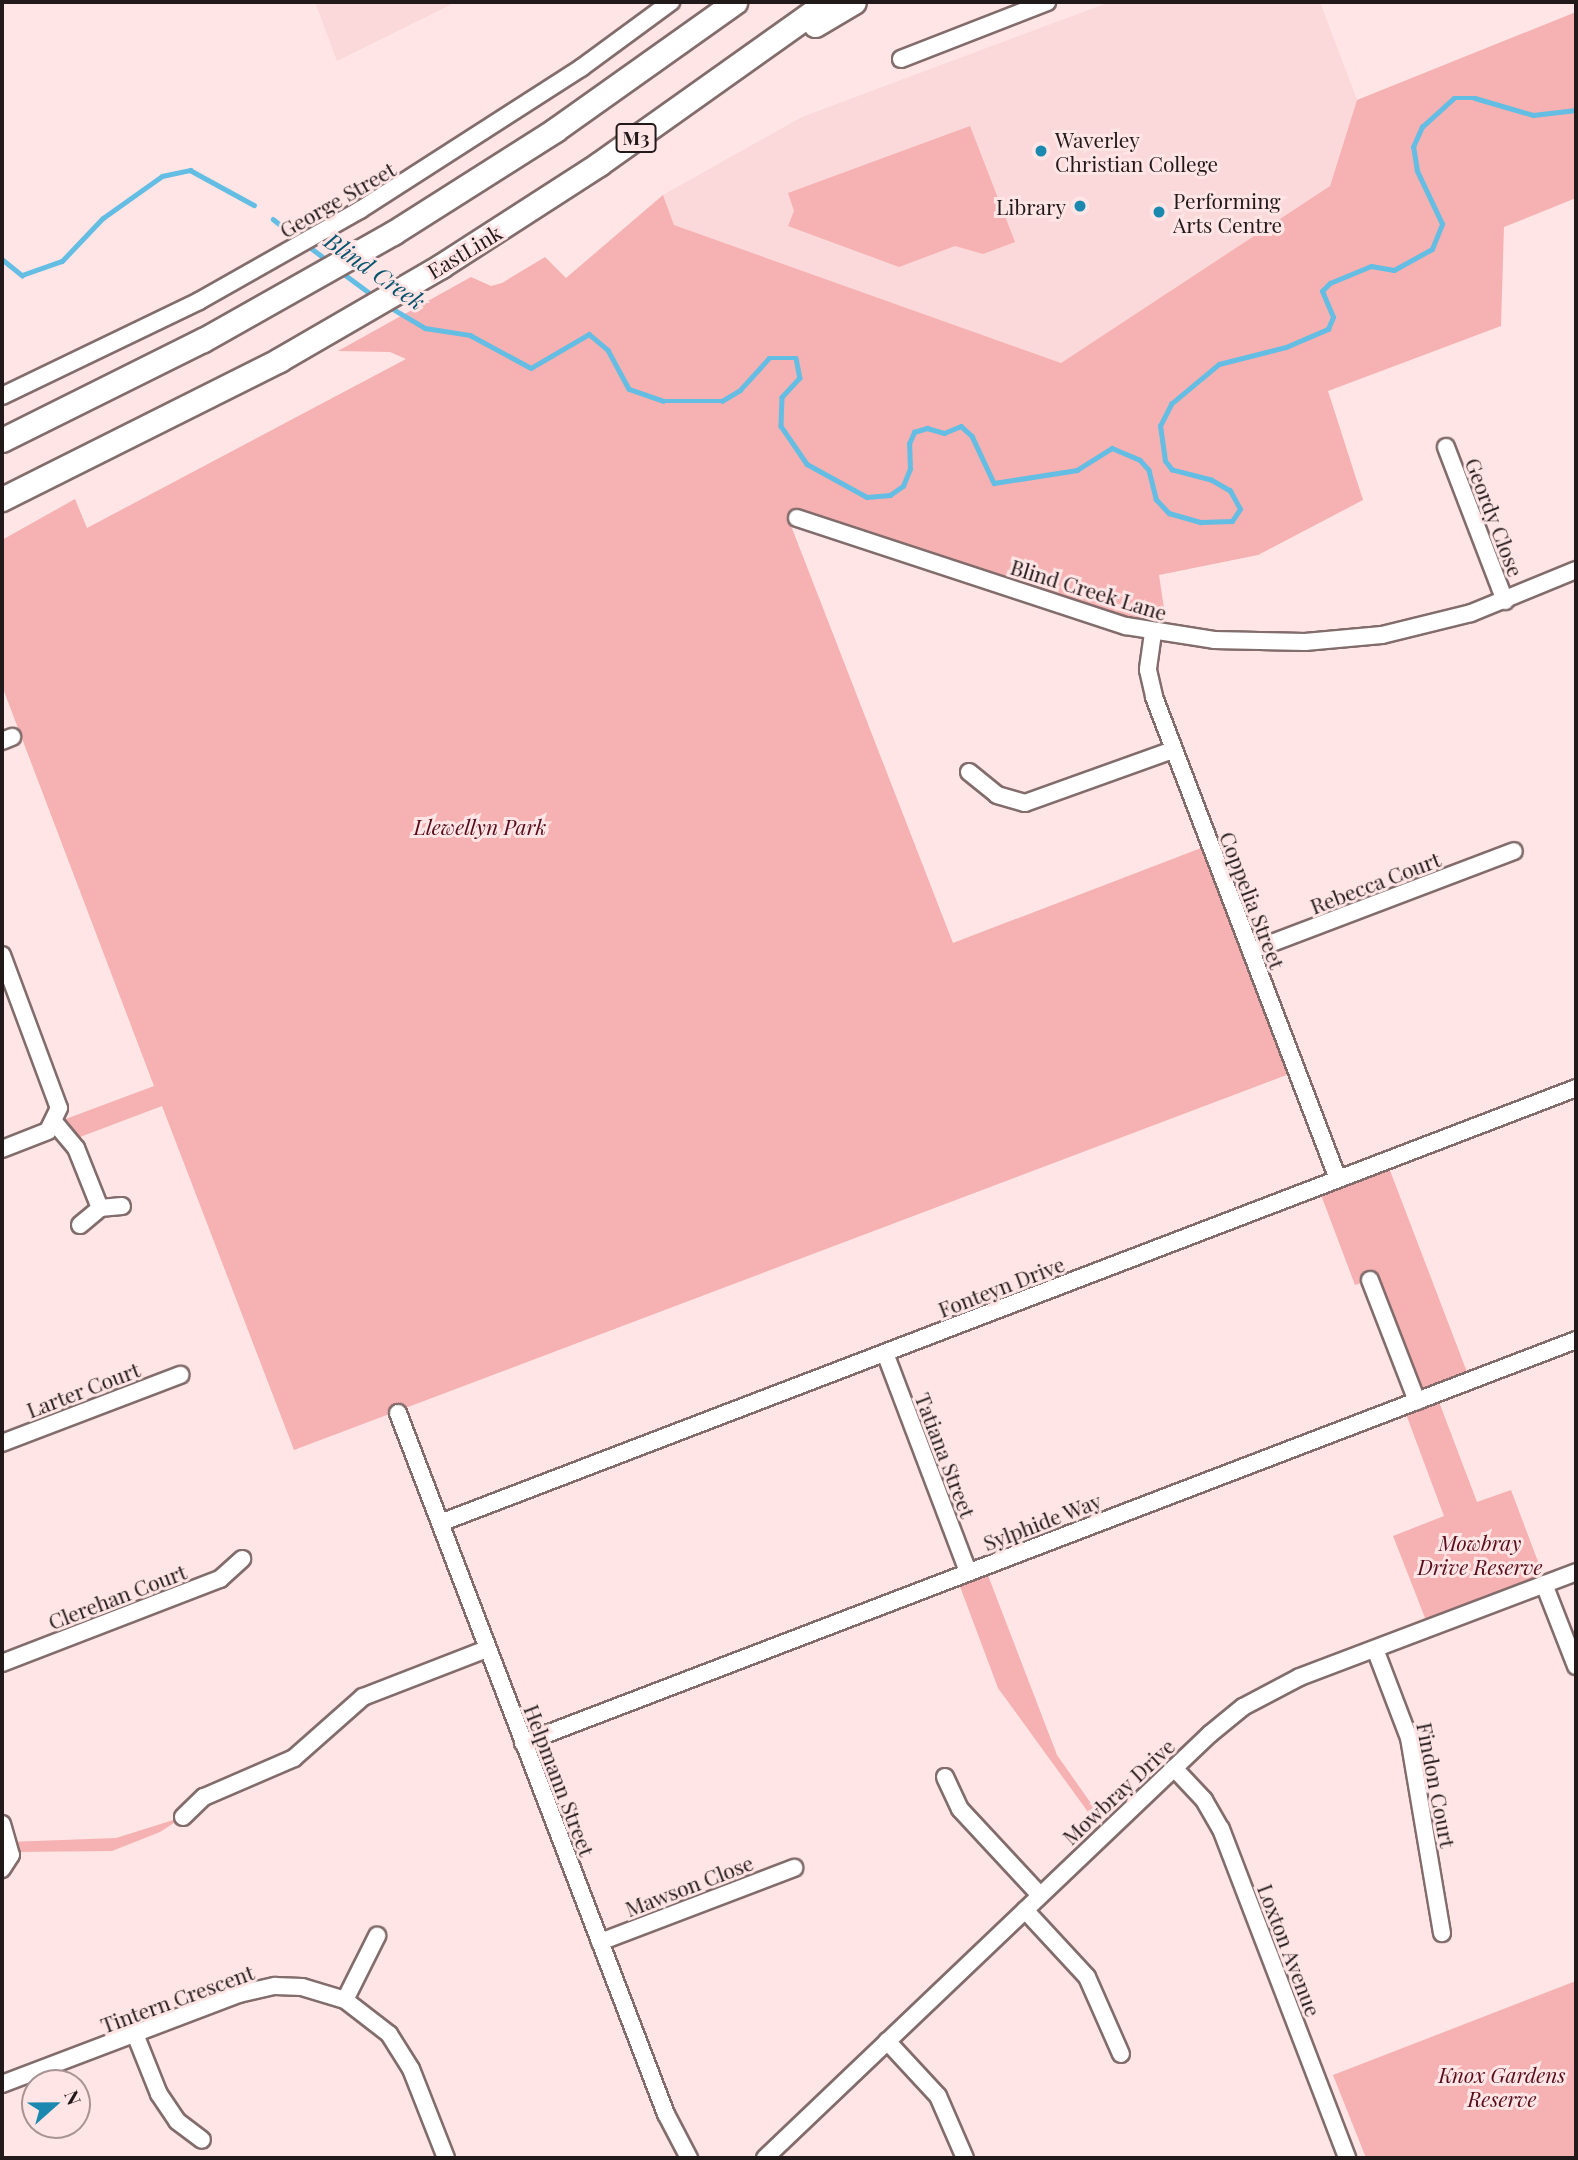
<!DOCTYPE html>
<style>
body{margin:0}
#map{position:relative;width:1578px;height:2160px;overflow:hidden;background:#ffe5e5;font-family:"Playfair Display",serif}
div>[style]{position:absolute}
.built>*{inset:0;background:#fbd8d9}
.green>*{inset:0;background:#f6b1b2}
.stream>*{height:4.5px;margin:-2.25px;padding:0 2.25px;transform-origin:2.25px;border-radius:2.25px;background:#64bde3}
.roads{filter:drop-shadow(2px 0 #826c6c) drop-shadow(-2px 0 #826c6c) drop-shadow(0 2px #826c6c) drop-shadow(0 -2px #826c6c)}
.minor>*{height:16px;margin:-8px;padding:0 8px;transform-origin:8px;border-radius:8px;background:#fff}
.highway>*{height:23px;margin:-11.5px;padding:0 11.5px;transform-origin:11.5px;border-radius:11.5px;background:#fff}
.dots>*{width:19px;height:19px;translate:-50% -50%;box-sizing:border-box;border:4px solid #ffe5e5;border-radius:50%}
span{translate:-50% -50%;white-space:nowrap;text-align:center;line-height:1.15;-webkit-text-stroke:6px #ffe5e5;paint-order:stroke}
.shield-label span{padding:2px 5px;background:#ffe5e5;border:2px solid;border-radius:5px;-webkit-text-stroke-width:0}
.shield-label{font-size:19px;color:#22191a;font-weight:700}
.poi-label{font-size:21px;color:#22191a}
.left{translate:0 -50%;text-align:left}
.right{translate:-100% -50%;text-align:right}
.street-label{font-size:21px;color:#22191a}
.park-label{font-size:21px;color:#580d1a;font-style:italic}
.water-label{font-size:23px;color:#08546e;font-style:italic}
.frame{position:absolute;inset:0;border:4px solid #22191a;pointer-events:none}
.north{position:absolute;left:21px;top:2069px;width:70px;height:70px;box-sizing:border-box;background:#ffe5e5;border:2px solid #a79394;border-radius:50%;rotate:69deg;font-size:19px;font-weight:700;line-height:28px;text-align:center;color:#22191a}
.north::after{content:'';display:block;margin:auto;width:24px;height:32px;background:#1b88af;clip-path:polygon(50% 0,100% 100%,50% 72%,0 100%)}
</style>
<div id="map">
<div class="built">
<i style="clip-path:polygon(315px 2px,456px 2px,337px 61px)"></i>
<i style="clip-path:polygon(1110px 2px,1320px 2px,1357px 100px,1330px 186px,1061px 363px,674px 225px,663px 195px,802px 117px)"></i>
</div>
<div class="green">
<i style="clip-path:polygon(1576px 12px,1576px 198px,1504px 227px,1501px 326px,1328px 391px,1363px 500px,1258px 555px,1159px 575px,1168px 635px,788px 518px,953px 943px,1209px 845px,1297px 1071px,294px 1450px,162px 1106px,72px 1140px,55px 1123px,154px 1086px,2px 686px,2px 540px,75px 499px,87px 528px,406px 359px,390px 352px,338px 351px,471px 277px,491px 286px,502px 283px,545px 257px,566px 278px,663px 195px,674px 225px,1061px 363px,1330px 186px,1357px 100px)"></i>
<i style="clip-path:polygon(970px 126px,1015px 242px,983px 254px,955px 246px,899px 267px,788px 226px,794px 211px,788px 193px)"></i>
<i style="clip-path:polygon(1386px 1160px,1470px 1380px,1436px 1394px,1477px 1502px,1511px 1490px,1546px 1583px,1429px 1628px,1393px 1536px,1444px 1516px,1403px 1406px,1417px 1401px,1370px 1280px,1355px 1285px,1318px 1187px)"></i>
<i style="clip-path:polygon(984px 1565px,1057px 1755px,1109px 1829px,1104px 1834px,998px 1688px,956px 1576px)"></i>
<i style="clip-path:polygon(183px 1817px,160px 1832px,112px 1851px,11px 1852px,8px 1842px,116px 1838px)"></i>
<i style="clip-path:polygon(1576px 1981px,1576px 2158px,1366px 2158px,1333px 2075px)"></i>
</div>
<div class="stream">
<i style="left:273px;top:219px;width:34px;rotate:38deg"></i>
<i style="left:307px;top:245px;width:26px;rotate:37deg"></i>
<i style="left:2px;top:259px;width:26px;rotate:39deg"></i>
<i style="left:22px;top:275px;width:42px;rotate:-19.3deg"></i>
<i style="left:62px;top:261px;width:59px;rotate:-46.4deg"></i>
<i style="left:103px;top:218px;width:72px;rotate:-35.4deg"></i>
<i style="left:162px;top:176px;width:29px;rotate:-12deg"></i>
<i style="left:190px;top:170px;width:73px;rotate:28.7deg"></i>
<i style="left:340px;top:271px;width:44px;rotate:36.6deg"></i>
<i style="left:388px;top:306px;width:43px;rotate:30.7deg"></i>
<i style="left:425px;top:328px;width:46px;rotate:8.8deg"></i>
<i style="left:470px;top:335px;width:69px;rotate:28.4deg"></i>
<i style="left:531px;top:368px;width:67px;rotate:-30.4deg"></i>
<i style="left:589px;top:334px;width:25px;rotate:40deg"></i>
<i style="left:608px;top:350px;width:44px;rotate:61.7deg"></i>
<i style="left:629px;top:389px;width:36px;rotate:19deg"></i>
<i style="left:663px;top:401px;width:59px"></i>
<i style="left:722px;top:401px;width:21px;rotate:-31deg"></i>
<i style="left:740px;top:390px;width:43px;rotate:-47.8deg"></i>
<i style="left:769px;top:358px;width:27px"></i>
<i style="left:796px;top:358px;width:20px;rotate:79deg"></i>
<i style="left:800px;top:378px;width:26px;rotate:133deg"></i>
<i style="left:782px;top:397px;width:29px;rotate:92deg"></i>
<i style="left:781px;top:426px;width:46px;rotate:55.6deg"></i>
<i style="left:807px;top:464px;width:68px;rotate:28.8deg"></i>
<i style="left:867px;top:497px;width:23px;rotate:-5deg"></i>
<i style="left:890px;top:495px;width:16px;rotate:-35deg"></i>
<i style="left:903px;top:486px;width:18px;rotate:-68deg"></i>
<i style="left:910px;top:469px;width:25px;rotate:-92deg"></i>
<i style="left:909px;top:444px;width:13px;rotate:-67deg"></i>
<i style="left:914px;top:432px;width:14px;rotate:-17deg"></i>
<i style="left:927px;top:428px;width:18px;rotate:16deg"></i>
<i style="left:944px;top:433px;width:18px;rotate:-22deg"></i>
<i style="left:961px;top:426px;width:15px;rotate:42deg"></i>
<i style="left:972px;top:436px;width:52px;rotate:64.9deg"></i>
<i style="left:994px;top:483px;width:84px;rotate:-8.9deg"></i>
<i style="left:1077px;top:470px;width:41px;rotate:-32.2deg"></i>
<i style="left:1112px;top:448px;width:30px;rotate:23deg"></i>
<i style="left:1140px;top:460px;width:13px;rotate:48deg"></i>
<i style="left:1149px;top:470px;width:30px;rotate:76deg"></i>
<i style="left:1156px;top:499px;width:19px;rotate:47deg"></i>
<i style="left:1169px;top:513px;width:33px;rotate:16deg"></i>
<i style="left:1201px;top:522px;width:31px;rotate:-2deg"></i>
<i style="left:1232px;top:521px;width:14px;rotate:-56deg"></i>
<i style="left:1240px;top:509px;width:21px;rotate:-119deg"></i>
<i style="left:1230px;top:491px;width:22px;rotate:-150deg"></i>
<i style="left:1211px;top:480px;width:40px;rotate:-165.6deg"></i>
<i style="left:1172px;top:470px;width:11px;rotate:-128deg"></i>
<i style="left:1165px;top:461px;width:35px;rotate:-98deg"></i>
<i style="left:1160px;top:426px;width:25px;rotate:-63deg"></i>
<i style="left:1171px;top:404px;width:62px;rotate:-39.8deg"></i>
<i style="left:1219px;top:364px;width:69px;rotate:-14.2deg"></i>
<i style="left:1286px;top:347px;width:46px;rotate:-23.2deg"></i>
<i style="left:1328px;top:329px;width:13px;rotate:-67deg"></i>
<i style="left:1333px;top:317px;width:28px;rotate:-113deg"></i>
<i style="left:1322px;top:291px;width:11px;rotate:-45deg"></i>
<i style="left:1330px;top:283px;width:44px;rotate:-22.5deg"></i>
<i style="left:1371px;top:266px;width:23px;rotate:10deg"></i>
<i style="left:1394px;top:270px;width:43px;rotate:-28.9deg"></i>
<i style="left:1432px;top:249px;width:27px;rotate:-68deg"></i>
<i style="left:1442px;top:224px;width:59px;rotate:-115.3deg"></i>
<i style="left:1417px;top:171px;width:24px;rotate:-99deg"></i>
<i style="left:1413px;top:147px;width:22px;rotate:-66deg"></i>
<i style="left:1422px;top:127px;width:43px;rotate:-42.2deg"></i>
<i style="left:1454px;top:98px;width:21px"></i>
<i style="left:1475px;top:98px;width:60px;rotate:16.3deg"></i>
<i style="left:1533px;top:115px;width:43px;rotate:-6.6deg"></i>
</div>
<div class="roads">
<div class="minor">
<i style="left:901px;top:59px;width:157px;rotate:-21.3deg"></i>
<i style="left:2px;top:396px;width:219px;rotate:-25.7deg"></i>
<i style="left:199px;top:301px;width:185px;rotate:-29.5deg"></i>
<i style="left:360px;top:210px;width:263px;rotate:-32.7deg"></i>
<i style="left:581px;top:68px;width:112px;rotate:-36.3deg"></i>
<i style="left:1446px;top:447px;width:165px;rotate:69deg"></i>
<i style="left:797px;top:518px;width:346px;rotate:18.2deg"></i>
<i style="left:1126px;top:626px;width:89px;rotate:9deg"></i>
<i style="left:1214px;top:640px;width:91px;rotate:1.3deg"></i>
<i style="left:1305px;top:642px;width:77px;rotate:-5.2deg"></i>
<i style="left:1382px;top:635px;width:92px;rotate:-13.9deg"></i>
<i style="left:1471px;top:613px;width:113px;rotate:-22.3deg"></i>
<i style="left:1153px;top:633px;width:37px;rotate:98deg"></i>
<i style="left:1148px;top:670px;width:28px;rotate:77deg"></i>
<i style="left:1154px;top:697px;width:516px;rotate:69.11deg"></i>
<i style="left:2px;top:741px;width:11px;rotate:-22deg"></i>
<i style="left:969px;top:772px;width:36px;rotate:39deg"></i>
<i style="left:997px;top:795px;width:29px;rotate:16deg"></i>
<i style="left:1025px;top:803px;width:157px;rotate:-19.7deg"></i>
<i style="left:1251px;top:951px;width:281px;rotate:-20.8deg"></i>
<i style="left:2px;top:955px;width:163px;rotate:69.6deg"></i>
<i style="left:59px;top:1108px;width:25px;rotate:116deg"></i>
<i style="left:48px;top:1131px;width:49px;rotate:158.6deg"></i>
<i style="left:55px;top:1123px;width:33px;rotate:50deg"></i>
<i style="left:76px;top:1148px;width:65px;rotate:68.2deg"></i>
<i style="left:80px;top:1225px;width:26px;rotate:-40deg"></i>
<i style="left:100px;top:1208px;width:22px;rotate:-5deg"></i>
<i style="left:1370px;top:1280px;width:130px;rotate:68.8deg"></i>
<i style="left:885px;top:1353px;width:233px;rotate:69.2deg"></i>
<i style="left:398px;top:1413px;width:750px;rotate:69.08deg"></i>
<i style="left:666px;top:2114px;width:50px;rotate:62.4deg"></i>
<i style="left:2px;top:1443px;width:191px;rotate:-20.9deg"></i>
<i style="left:440px;top:1523px;width:1216px;rotate:-20.95deg"></i>
<i style="left:1544px;top:1584px;width:88px;rotate:68.7deg"></i>
<i style="left:1375px;top:1649px;width:95px;rotate:69.1deg"></i>
<i style="left:1409px;top:1738px;width:198px;rotate:80.4deg"></i>
<i style="left:2px;top:1663px;width:234px;rotate:-21.1deg"></i>
<i style="left:220px;top:1579px;width:30px;rotate:-42deg"></i>
<i style="left:523px;top:1743px;width:1127px;rotate:-20.94deg"></i>
<i style="left:1174px;top:1768px;width:44px;rotate:46.8deg"></i>
<i style="left:1204px;top:1800px;width:34px;rotate:60deg"></i>
<i style="left:1221px;top:1829px;width:352px;rotate:69deg"></i>
<i style="left:945px;top:1777px;width:35px;rotate:65deg"></i>
<i style="left:960px;top:1809px;width:117px;rotate:47.1deg"></i>
<i style="left:183px;top:1817px;width:29px;rotate:-44deg"></i>
<i style="left:204px;top:1797px;width:98px;rotate:-23.4deg"></i>
<i style="left:294px;top:1758px;width:92px;rotate:-41.5deg"></i>
<i style="left:363px;top:1697px;width:133px;rotate:-21.2deg"></i>
<i style="left:2px;top:1824px;width:32px;rotate:74deg"></i>
<i style="left:11px;top:1855px;width:17px;rotate:123deg"></i>
<i style="left:1025px;top:1910px;width:91px;rotate:47.2deg"></i>
<i style="left:1087px;top:1977px;width:84px;rotate:66.2deg"></i>
<i style="left:600px;top:1942px;width:208px;rotate:-20.9deg"></i>
<i style="left:345px;top:2000px;width:72px;rotate:-63.4deg"></i>
<i style="left:135px;top:2034px;width:65px;rotate:68.2deg"></i>
<i style="left:159px;top:2094px;width:32px;rotate:56deg"></i>
<i style="left:177px;top:2121px;width:31px;rotate:37deg"></i>
<i style="left:887px;top:2041px;width:75px;rotate:47.2deg"></i>
<i style="left:938px;top:2096px;width:68px;rotate:66.5deg"></i>
<i style="left:2px;top:2084px;width:254px;rotate:-20.8deg"></i>
<i style="left:239px;top:1994px;width:37px;rotate:-13deg"></i>
<i style="left:275px;top:1986px;width:27px;rotate:2deg"></i>
<i style="left:302px;top:1987px;width:45px;rotate:16.8deg"></i>
<i style="left:345px;top:2000px;width:56px;rotate:37.7deg"></i>
<i style="left:389px;top:2034px;width:41px;rotate:57.8deg"></i>
<i style="left:411px;top:2069px;width:96px;rotate:68.5deg"></i>
<i style="left:765px;top:2158px;width:615px;rotate:-43.62deg"></i>
<i style="left:1210px;top:1734px;width:43px;rotate:-39.3deg"></i>
<i style="left:1243px;top:1707px;width:64px;rotate:-27.8deg"></i>
<i style="left:1300px;top:1677px;width:295px;rotate:-20.8deg"></i>
</div>
<div class="highway">
<i style="left:815px;top:25px;width:45px;rotate:-30.5deg"></i>
<i style="left:2px;top:440px;width:225px;rotate:-26.5deg"></i>
<i style="left:203px;top:340px;width:218px;rotate:-29.4deg"></i>
<i style="left:393px;top:233px;width:192px;rotate:-32.4deg"></i>
<i style="left:555px;top:130px;width:221px;rotate:-35.4deg"></i>
<i style="left:2px;top:499px;width:310px;rotate:-26.6deg"></i>
<i style="left:279px;top:360px;width:187px;rotate:-30.1deg"></i>
<i style="left:441px;top:266px;width:188px;rotate:-32.8deg"></i>
<i style="left:599px;top:164px;width:280px;rotate:-35.4deg"></i>
</div>
</div>
<div class="dots">
<i style="left:1041px;top:151px;background:#1b88af"></i>
<i style="left:1080px;top:206px;background:#1b88af"></i>
<i style="left:1159px;top:212px;background:#1b88af"></i>
</div>
<div class="shield-label">
<span style="left:636px;top:138px">M3</span>
</div>
<div class="poi-label">
<span class="left" style="left:1055px;top:151px">Waverley<br>Christian College</span>
<span class="left" style="left:1173px;top:212px">Performing<br>Arts Centre</span>
<span class="right" style="left:1066px;top:206px">Library</span>
</div>
<div class="street-label">
<span style="left:337px;top:199px;rotate:-30deg">George Street</span>
<span style="left:464px;top:251px;rotate:-31deg">EastLink</span>
<span style="left:1495px;top:517px;rotate:69deg">Geordy Close</span>
<span style="left:1089px;top:589px;rotate:17deg">Blind Creek Lane</span>
<span style="left:1375px;top:882px;rotate:-21deg">Rebecca Court</span>
<span style="left:1253px;top:900px;rotate:69deg">Coppelia Street</span>
<span style="left:1001px;top:1286px;rotate:-21deg">Fonteyn Drive</span>
<span style="left:83px;top:1389px;rotate:-21deg">Larter Court</span>
<span style="left:946px;top:1455px;rotate:69deg">Tatiana Street</span>
<span style="left:1042px;top:1521px;rotate:-21deg">Sylphide Way</span>
<span style="left:117px;top:1596px;rotate:-21deg">Clerehan Court</span>
<span style="left:560px;top:1780px;rotate:69deg">Helpmann Street</span>
<span style="left:1437px;top:1785px;rotate:79deg">Findon Court</span>
<span style="left:1118px;top:1791px;rotate:-43deg">Mowbray Drive</span>
<span style="left:689px;top:1885px;rotate:-21deg">Mawson Close</span>
<span style="left:1290px;top:1950px;rotate:69deg">Loxton Avenue</span>
<span style="left:177px;top:1998px;rotate:-20deg">Tintern Crescent</span>
</div>
<div class="park-label">
<span style="left:480px;top:826px">Llewellyn Park</span>
<span style="left:1480px;top:1554px">Mowbray<br>Drive Reserve</span>
<span style="left:1502px;top:2086px">Knox Gardens<br>Reserve</span>
</div>
<div class="water-label">
<span style="left:375px;top:271px;rotate:35deg">Blind Creek</span>
</div>
<div class="frame"></div>
<div class="north">N</div>
</div>
